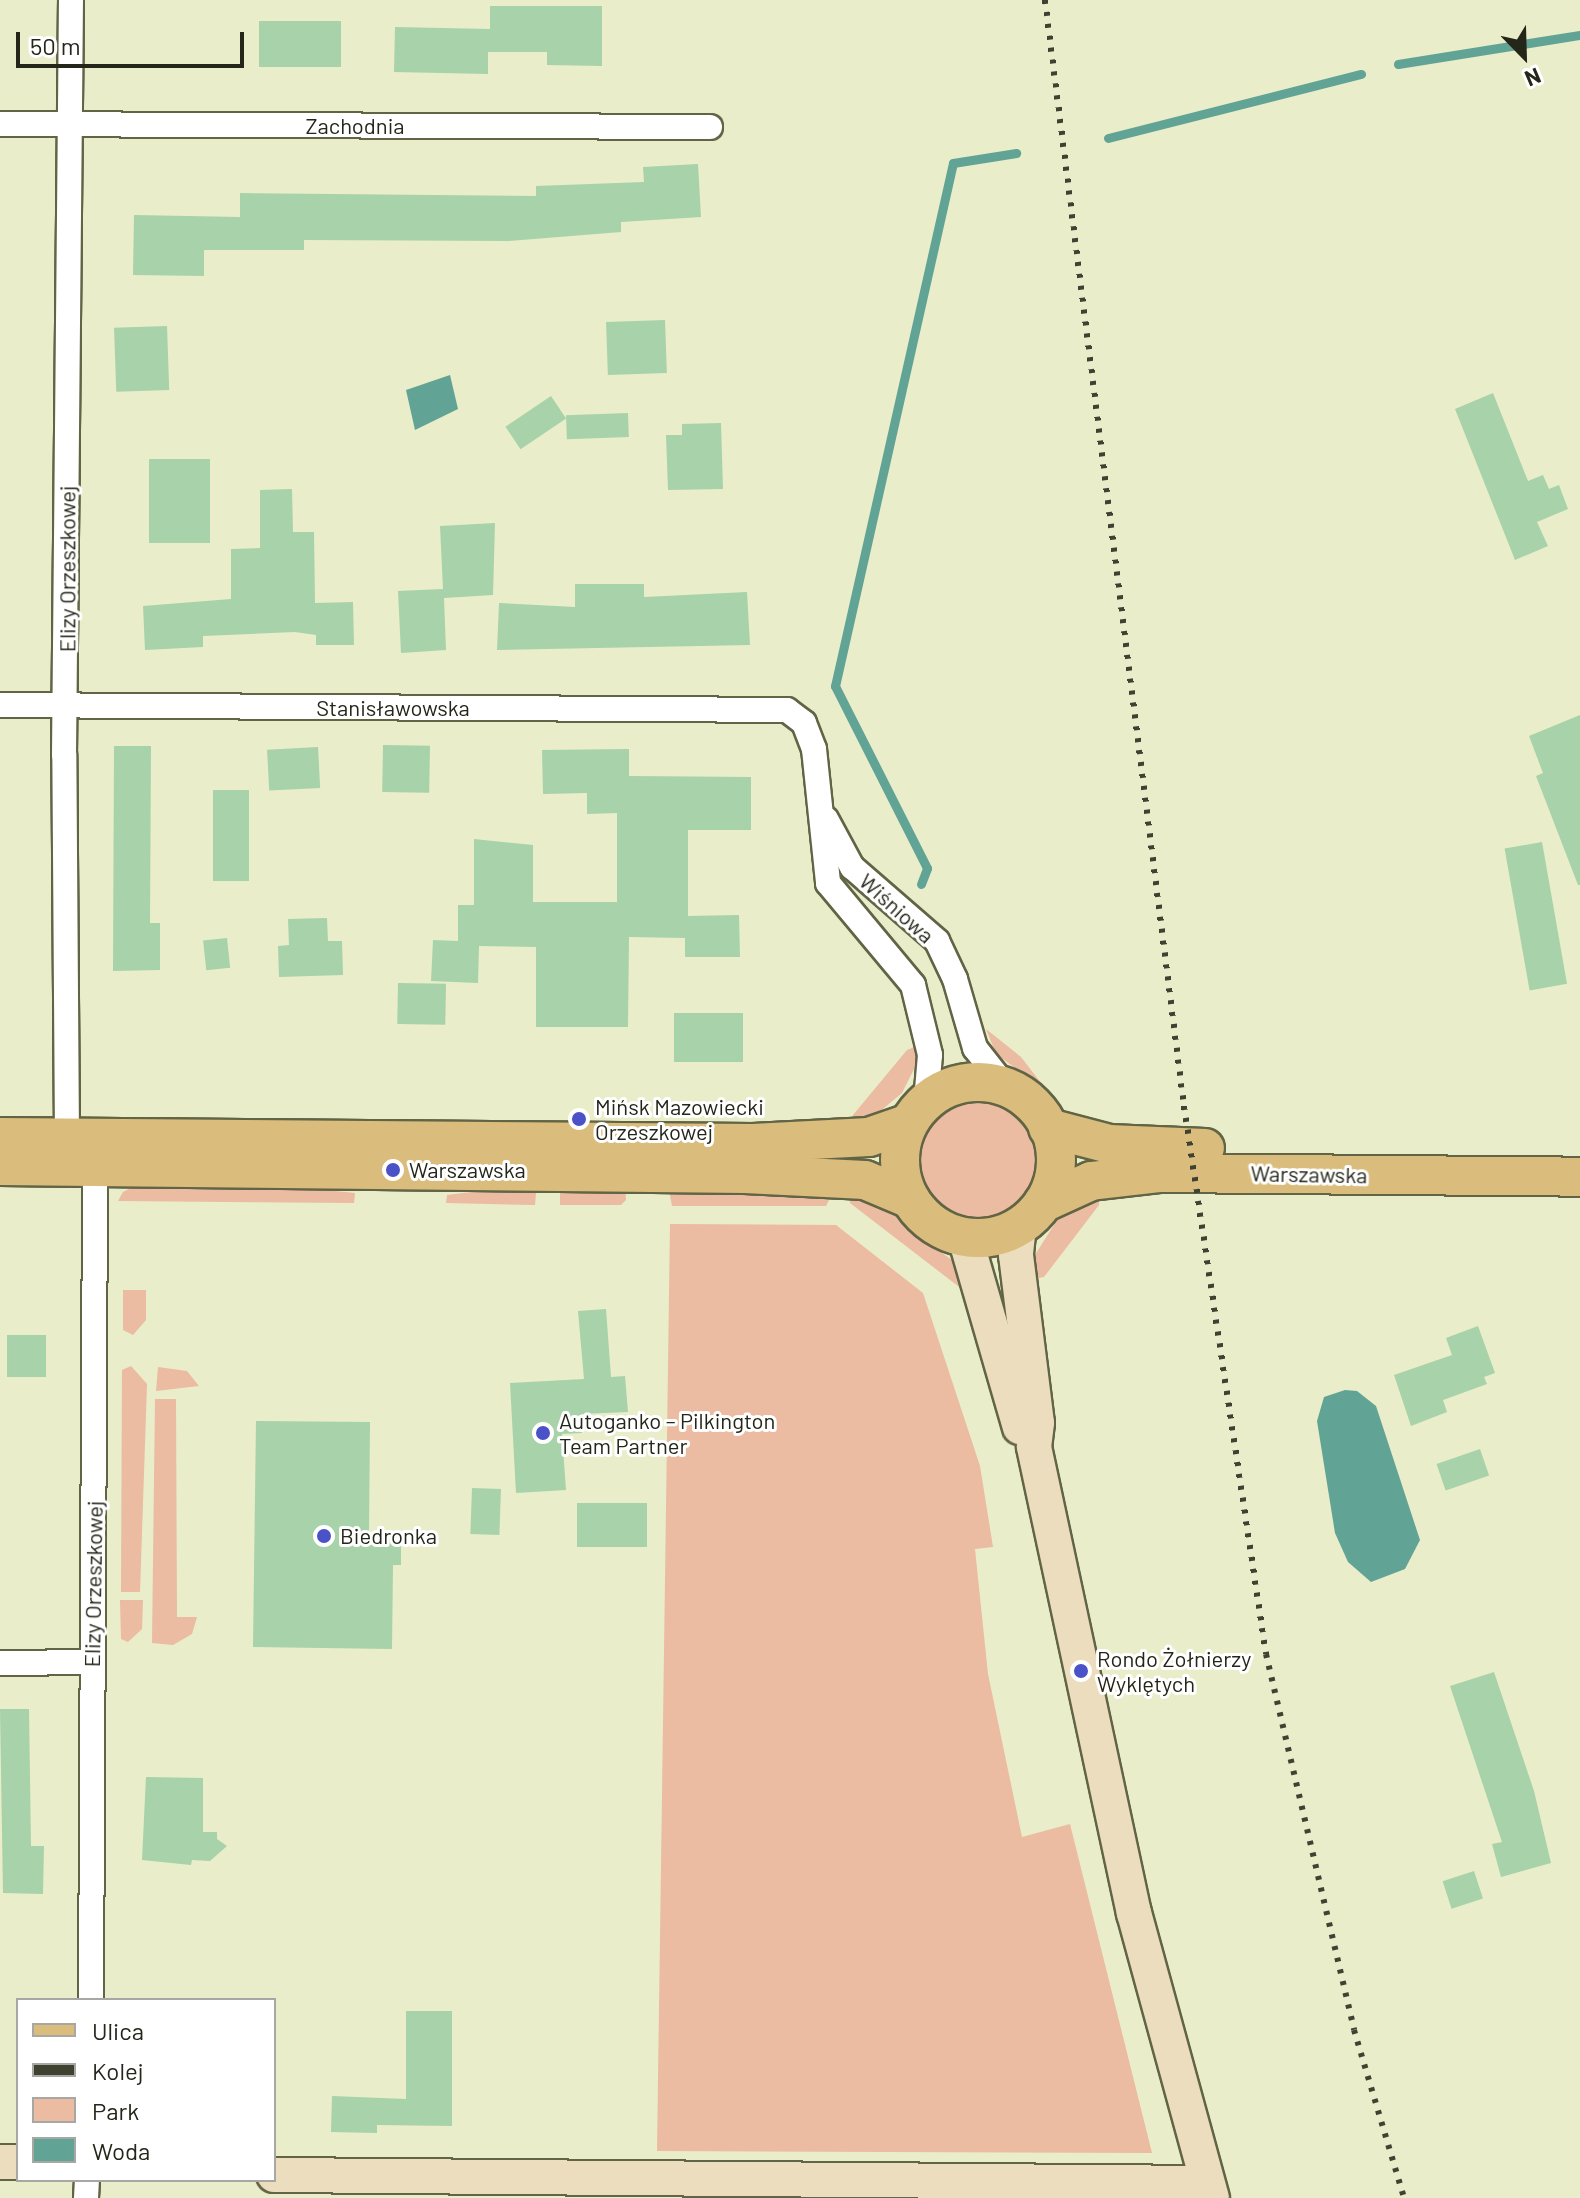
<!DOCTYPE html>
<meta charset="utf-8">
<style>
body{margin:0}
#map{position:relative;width:1580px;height:2198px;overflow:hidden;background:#e9edca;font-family:Barlow,sans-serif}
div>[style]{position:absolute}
.green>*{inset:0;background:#ebbba2}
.round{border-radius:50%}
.water>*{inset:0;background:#61a394}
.stream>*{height:9px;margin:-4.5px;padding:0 4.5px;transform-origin:4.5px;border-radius:4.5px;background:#61a394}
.building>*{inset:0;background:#a8d2a9;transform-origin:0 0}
.roads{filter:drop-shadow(2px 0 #616445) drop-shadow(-2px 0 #616445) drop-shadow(0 2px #616445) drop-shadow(0 -2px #616445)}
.street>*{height:24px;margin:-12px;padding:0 12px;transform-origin:12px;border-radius:12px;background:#fff}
.secondary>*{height:34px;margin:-17px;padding:0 17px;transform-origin:17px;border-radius:17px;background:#ecddbe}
.primary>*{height:38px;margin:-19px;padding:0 19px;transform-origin:19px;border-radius:19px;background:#dabc7c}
.primary>.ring{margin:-19px;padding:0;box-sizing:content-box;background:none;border:38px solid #dabc7c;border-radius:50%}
.rail>*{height:6px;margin-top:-3px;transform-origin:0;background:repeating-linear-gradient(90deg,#3f4231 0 4px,transparent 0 12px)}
.dots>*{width:22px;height:22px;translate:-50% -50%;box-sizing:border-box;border:4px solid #fff;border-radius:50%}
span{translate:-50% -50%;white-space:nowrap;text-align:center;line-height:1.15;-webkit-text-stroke:6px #fff;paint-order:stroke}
.street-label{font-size:22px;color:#242619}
.poi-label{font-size:22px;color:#242619}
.left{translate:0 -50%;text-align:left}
.legend{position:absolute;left:16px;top:1998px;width:260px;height:184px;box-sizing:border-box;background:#fff;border:2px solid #a7a8a3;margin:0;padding:10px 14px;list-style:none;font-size:24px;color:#242619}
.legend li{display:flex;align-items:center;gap:16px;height:40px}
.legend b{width:40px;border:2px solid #a7a8a3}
.north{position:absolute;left:1484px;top:16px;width:80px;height:80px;-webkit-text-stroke:6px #fff;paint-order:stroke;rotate:157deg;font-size:22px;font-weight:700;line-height:32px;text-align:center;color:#242619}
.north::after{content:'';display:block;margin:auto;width:28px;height:36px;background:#242619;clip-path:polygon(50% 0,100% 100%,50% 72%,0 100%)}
.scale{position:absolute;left:16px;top:32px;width:228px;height:36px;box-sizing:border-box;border:4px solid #242619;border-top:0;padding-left:10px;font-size:24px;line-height:28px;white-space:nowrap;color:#242619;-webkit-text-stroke:6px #fff;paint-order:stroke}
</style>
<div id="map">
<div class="green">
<i style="clip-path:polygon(986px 1029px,1021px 1057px,1048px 1092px,996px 1054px)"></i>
<i style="clip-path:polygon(917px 1046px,918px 1061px,902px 1093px,872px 1118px,853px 1123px,853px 1115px,907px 1050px)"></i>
<i class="round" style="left:913px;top:1098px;width:126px;height:126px"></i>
<i style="clip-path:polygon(253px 1183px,355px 1193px,354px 1203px,118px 1201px,123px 1192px,139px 1184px)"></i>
<i style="clip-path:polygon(528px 1185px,536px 1193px,535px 1205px,446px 1203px,447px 1195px)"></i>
<i style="clip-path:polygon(567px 1187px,625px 1187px,626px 1200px,621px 1205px,560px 1205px,560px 1192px)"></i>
<i style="clip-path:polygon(669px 1190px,833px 1192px,826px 1206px,672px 1206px)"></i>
<i style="clip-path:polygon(1099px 1191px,1099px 1205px,1044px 1277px,1029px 1280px,1033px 1258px,1059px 1217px)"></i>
<i style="clip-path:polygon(851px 1192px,888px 1205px,916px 1235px,955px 1262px,967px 1293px,850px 1203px)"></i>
<i style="clip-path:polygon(670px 1224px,836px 1225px,923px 1293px,980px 1466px,993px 1547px,975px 1549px,988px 1674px,1022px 1837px,1070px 1824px,1152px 2153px,657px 2151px)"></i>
<i style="clip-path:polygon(123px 1290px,146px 1290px,146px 1320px,133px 1335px,123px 1330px)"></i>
<i style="clip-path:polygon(131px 1366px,147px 1384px,140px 1592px,121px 1592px,122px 1370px)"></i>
<i style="clip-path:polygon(158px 1367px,187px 1371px,199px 1386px,156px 1391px)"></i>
<i style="clip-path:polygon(155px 1399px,176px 1399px,177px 1617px,197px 1617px,192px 1634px,173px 1645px,152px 1643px)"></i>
<i style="clip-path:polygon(120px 1600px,143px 1600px,142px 1629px,128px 1642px,121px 1639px)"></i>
</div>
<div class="water">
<i style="clip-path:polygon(450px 375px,458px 409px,415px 430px,406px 390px)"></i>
<i style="clip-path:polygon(1345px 1390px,1357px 1391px,1376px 1406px,1420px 1540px,1405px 1569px,1371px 1582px,1348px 1562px,1335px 1533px,1317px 1421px,1324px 1397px)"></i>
</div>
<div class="stream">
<i style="left:1398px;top:64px;width:184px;rotate:-9.1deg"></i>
<i style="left:1108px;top:138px;width:261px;rotate:-14.2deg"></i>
<i style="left:921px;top:884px;width:17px;rotate:-69deg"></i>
<i style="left:927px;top:868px;width:204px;rotate:-116.8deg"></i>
<i style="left:835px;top:686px;width:536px;rotate:-77.29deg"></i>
<i style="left:953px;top:163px;width:64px;rotate:-9deg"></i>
</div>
<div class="building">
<i style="clip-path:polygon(490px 6px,602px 6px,602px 66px,547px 65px,547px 52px,488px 52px,488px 74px,394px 72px,395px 27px,490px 29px)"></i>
<i style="left:341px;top:21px;width:46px;height:82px;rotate:90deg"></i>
<i style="clip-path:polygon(698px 164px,701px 217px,621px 222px,621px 232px,509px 241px,304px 240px,304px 250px,204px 250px,204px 276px,133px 275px,134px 215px,240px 217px,240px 193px,536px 196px,536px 186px,644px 182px,643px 167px)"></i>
<i style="left:665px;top:320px;width:53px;height:59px;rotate:88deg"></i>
<i style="left:167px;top:326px;width:64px;height:53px;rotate:88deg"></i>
<i style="clip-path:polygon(1493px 393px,1528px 481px,1543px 475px,1549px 489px,1559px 485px,1568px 509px,1537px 522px,1548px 546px,1515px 560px,1455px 409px)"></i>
<i style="left:551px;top:396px;width:27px;height:55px;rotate:56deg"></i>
<i style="left:628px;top:413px;width:24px;height:62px;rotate:88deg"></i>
<i style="clip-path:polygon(721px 423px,723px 489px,668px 490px,666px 435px,682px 435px,682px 424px)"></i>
<i style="left:210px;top:459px;width:84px;height:61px;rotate:90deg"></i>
<i style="clip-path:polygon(292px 489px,293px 532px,314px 532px,315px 603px,353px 602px,354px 645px,316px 645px,316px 635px,295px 632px,203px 636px,203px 647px,145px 650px,143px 606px,231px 599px,231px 549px,260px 548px,260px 490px)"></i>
<i style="clip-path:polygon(495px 523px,493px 595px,444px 598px,446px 650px,401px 653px,398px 591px,443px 589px,440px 526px)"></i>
<i style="clip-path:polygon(575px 584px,644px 584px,644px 597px,747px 592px,750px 645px,497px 650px,499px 603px,575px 607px)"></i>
<i style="clip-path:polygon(1580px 715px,1580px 885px,1578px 885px,1536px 776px,1543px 773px,1529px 736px)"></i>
<i style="left:383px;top:745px;width:47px;height:47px;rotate:1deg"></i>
<i style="clip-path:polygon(114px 746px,151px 746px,150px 923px,160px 923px,160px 970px,113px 971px)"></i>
<i style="left:318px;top:747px;width:41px;height:51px;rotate:87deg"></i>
<i style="clip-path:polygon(629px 749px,629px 776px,751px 777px,751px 830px,688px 830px,688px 916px,739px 915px,740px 957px,685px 957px,685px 938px,629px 937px,628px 1027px,536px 1027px,536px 947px,479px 946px,478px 983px,431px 981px,433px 940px,458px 941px,458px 905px,474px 905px,474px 839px,533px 845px,533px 902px,617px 902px,617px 813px,587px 814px,587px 793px,543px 794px,542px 750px)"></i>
<i style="left:213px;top:790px;width:36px;height:91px"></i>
<i style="left:1542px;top:842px;width:144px;height:38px;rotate:80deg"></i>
<i style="clip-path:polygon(327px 918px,328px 941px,342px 941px,343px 975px,279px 977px,278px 946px,289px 945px,288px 919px)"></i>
<i style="left:227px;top:938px;width:30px;height:24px;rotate:84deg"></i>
<i style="left:398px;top:983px;width:48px;height:41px;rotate:1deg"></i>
<i style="left:743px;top:1013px;width:49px;height:69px;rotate:90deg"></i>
<i style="clip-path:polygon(606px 1309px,611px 1377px,625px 1376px,628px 1412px,581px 1414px,582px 1433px,562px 1434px,566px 1490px,516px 1493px,510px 1383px,584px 1379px,578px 1311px)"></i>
<i style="clip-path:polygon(1478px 1326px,1495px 1373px,1484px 1377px,1487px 1384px,1443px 1400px,1447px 1412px,1411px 1426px,1394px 1375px,1452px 1355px,1446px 1338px)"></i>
<i style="left:7px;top:1335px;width:39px;height:42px"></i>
<i style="clip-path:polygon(256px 1421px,370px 1422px,369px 1534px,401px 1537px,401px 1565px,393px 1565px,392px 1649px,253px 1647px)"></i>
<i style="left:1480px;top:1449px;width:28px;height:46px;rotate:71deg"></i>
<i style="left:472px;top:1488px;width:29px;height:46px;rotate:2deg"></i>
<i style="left:577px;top:1503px;width:70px;height:44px"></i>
<i style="clip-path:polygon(1494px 1672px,1534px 1791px,1551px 1863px,1501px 1877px,1492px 1844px,1502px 1842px,1450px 1686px)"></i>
<i style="clip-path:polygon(0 1709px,29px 1709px,31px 1846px,44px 1846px,43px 1894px,3px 1893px)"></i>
<i style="clip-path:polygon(146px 1777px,203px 1778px,203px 1832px,217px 1832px,217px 1839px,227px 1846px,210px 1861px,192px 1860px,191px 1865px,142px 1860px)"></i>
<i style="left:1474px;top:1871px;width:29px;height:33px;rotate:72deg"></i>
<i style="clip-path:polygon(406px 2011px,452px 2011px,452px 2126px,377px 2125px,377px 2133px,331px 2132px,332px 2096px,406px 2099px)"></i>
</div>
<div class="roads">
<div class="street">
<i style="left:0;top:124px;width:710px;rotate:0.24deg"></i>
<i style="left:0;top:705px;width:787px;rotate:0.36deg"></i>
<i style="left:787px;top:710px;width:21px;rotate:37deg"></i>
<i style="left:804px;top:723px;width:28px;rotate:69deg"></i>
<i style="left:814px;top:749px;width:135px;rotate:84deg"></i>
<i style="left:828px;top:883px;width:133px;rotate:50.2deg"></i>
<i style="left:913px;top:985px;width:72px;rotate:76.3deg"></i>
<i style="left:930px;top:1055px;width:47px;rotate:94.9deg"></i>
<i style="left:826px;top:819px;width:55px;rotate:61.6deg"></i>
<i style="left:852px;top:867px;width:113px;rotate:41deg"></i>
<i style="left:937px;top:941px;width:42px;rotate:64.7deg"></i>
<i style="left:955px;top:979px;width:72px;rotate:73.8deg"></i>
<i style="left:975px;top:1048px;width:48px;rotate:51.7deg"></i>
<i style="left:67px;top:1138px;width:383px;rotate:-90.4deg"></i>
<i style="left:64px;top:755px;width:755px;rotate:-89.47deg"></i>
<i style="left:0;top:1663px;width:92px;rotate:-0.6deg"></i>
<i style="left:91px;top:2000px;width:833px;rotate:-89.72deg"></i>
<i style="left:86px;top:2198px;width:18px;rotate:-87deg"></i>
</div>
<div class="secondary">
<i style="left:1019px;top:1225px;width:30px;rotate:96deg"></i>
<i style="left:1016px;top:1255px;width:169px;rotate:82.9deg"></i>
<i style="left:1037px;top:1423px;width:24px;rotate:97deg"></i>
<i style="left:1034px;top:1447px;width:477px;rotate:77.9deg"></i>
<i style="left:1134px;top:1913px;width:295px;rotate:74.7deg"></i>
<i style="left:965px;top:1237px;width:198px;rotate:73.9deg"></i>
<i style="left:0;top:2162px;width:18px"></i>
<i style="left:274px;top:2175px;width:933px;rotate:0.49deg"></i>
</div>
<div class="primary">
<i class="ring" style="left:900px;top:1082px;width:118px;height:118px"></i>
<i style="left:1048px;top:1128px;width:63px;rotate:14.7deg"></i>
<i style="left:1109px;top:1144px;width:96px;rotate:2.4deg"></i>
<i style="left:0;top:1137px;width:753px;rotate:0.46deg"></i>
<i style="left:753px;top:1143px;width:116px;rotate:-3deg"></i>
<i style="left:869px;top:1137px;width:42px;rotate:-19.3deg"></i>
<i style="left:0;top:1166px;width:745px;rotate:0.62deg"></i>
<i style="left:745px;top:1174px;width:120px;rotate:2.9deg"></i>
<i style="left:865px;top:1180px;width:49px;rotate:22.9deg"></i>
<i style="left:1043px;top:1203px;width:53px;rotate:-24.6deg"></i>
<i style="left:1091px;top:1181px;width:68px;rotate:-6.7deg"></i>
<i style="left:1159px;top:1173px;width:421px;rotate:0.5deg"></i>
</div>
</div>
<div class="rail">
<i style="left:1045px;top:0;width:1115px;rotate:82.84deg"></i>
<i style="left:1184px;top:1106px;width:554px;rotate:81.49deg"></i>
<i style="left:1266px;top:1654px;width:386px;rotate:76.8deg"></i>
<i style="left:1354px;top:2030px;width:175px;rotate:73.4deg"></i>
</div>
<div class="dots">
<i style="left:579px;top:1119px;background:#4b52c8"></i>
<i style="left:393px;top:1170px;background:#4b52c8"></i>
<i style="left:543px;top:1433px;background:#4b52c8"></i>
<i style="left:324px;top:1536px;background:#4b52c8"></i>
<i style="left:1081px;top:1671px;background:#4b52c8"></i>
</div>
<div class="street-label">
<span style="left:355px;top:126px">Zachodnia</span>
<span style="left:67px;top:569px;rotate:-90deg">Elizy Orzeszkowej</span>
<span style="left:393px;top:708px">Stanisławowska</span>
<span style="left:897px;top:908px;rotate:42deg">Wiśniowa</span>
<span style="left:1309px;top:1174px;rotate:1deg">Warszawska</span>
<span style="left:93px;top:1584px;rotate:-89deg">Elizy Orzeszkowej</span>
</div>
<div class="poi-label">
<span class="left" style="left:595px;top:1119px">Mińsk Mazowiecki<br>Orzeszkowej</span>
<span class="left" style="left:409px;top:1170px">Warszawska</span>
<span class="left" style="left:559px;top:1433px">Autoganko – Pilkington<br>Team Partner</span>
<span class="left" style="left:340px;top:1536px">Biedronka</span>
<span class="left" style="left:1097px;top:1671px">Rondo Żołnierzy<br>Wyklętych</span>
</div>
<ul class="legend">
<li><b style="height:10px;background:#dabc7c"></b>Ulica</li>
<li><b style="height:10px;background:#3f4231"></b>Kolej</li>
<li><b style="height:22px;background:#ebbba2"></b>Park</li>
<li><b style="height:22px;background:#61a394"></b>Woda</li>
</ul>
<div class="north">N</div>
<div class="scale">50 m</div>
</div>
